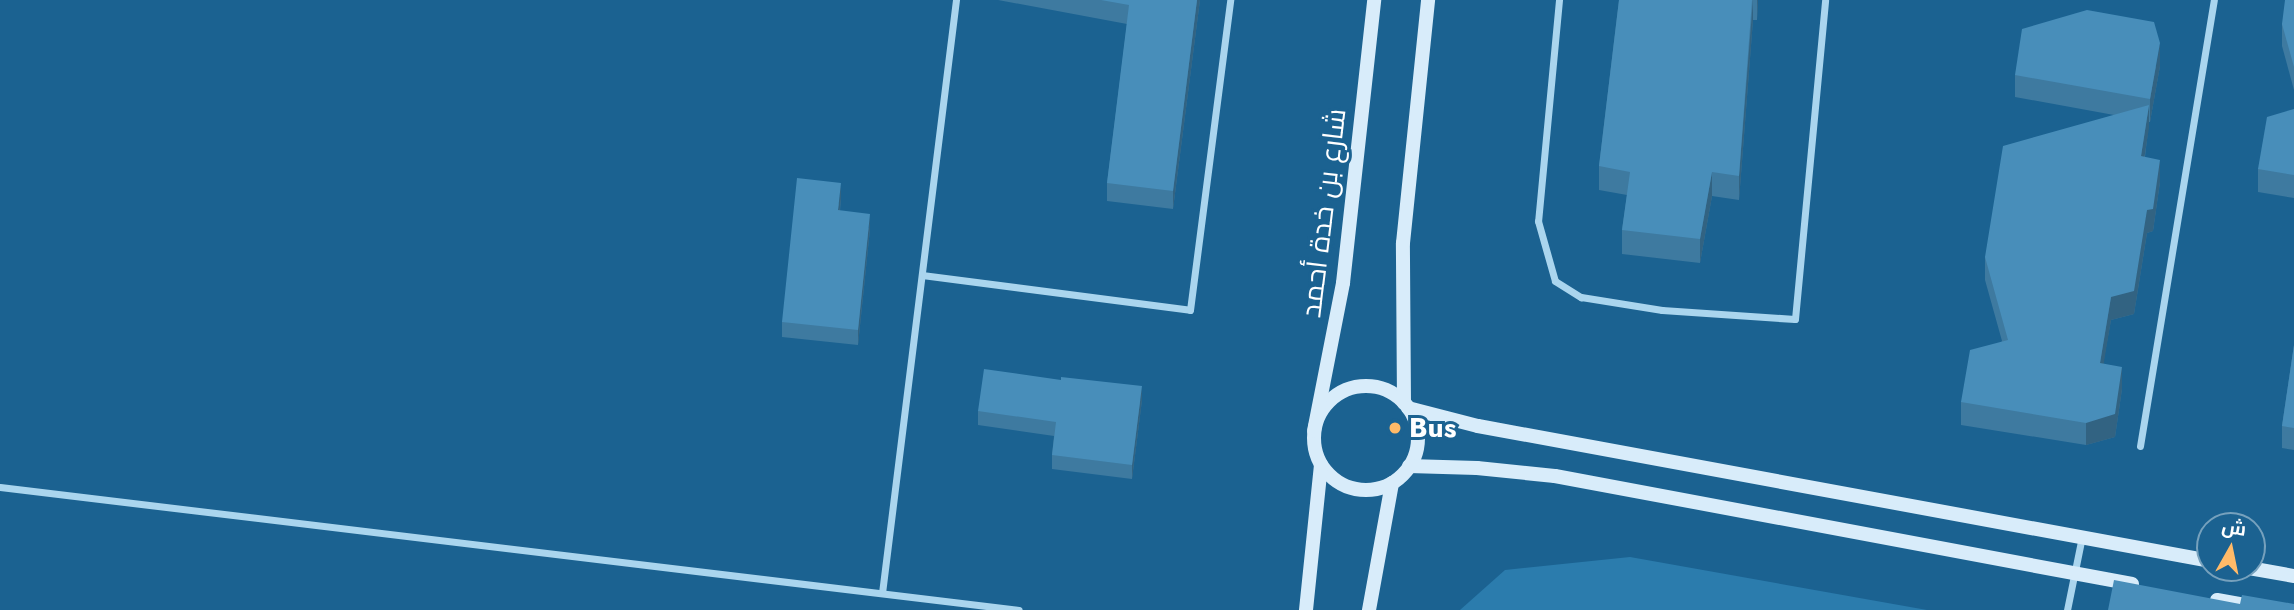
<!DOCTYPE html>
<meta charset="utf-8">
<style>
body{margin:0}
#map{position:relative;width:2294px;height:610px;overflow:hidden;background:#1b6291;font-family:Jost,Cairo,sans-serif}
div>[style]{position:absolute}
.green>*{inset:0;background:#2b7cad}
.street>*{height:7px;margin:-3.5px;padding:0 3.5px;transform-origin:3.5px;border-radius:3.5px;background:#aad5ee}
.secondary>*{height:14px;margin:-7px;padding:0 7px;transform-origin:7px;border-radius:7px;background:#d8ecfa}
.secondary>.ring{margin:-7px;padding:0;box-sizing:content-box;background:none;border:14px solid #d8ecfa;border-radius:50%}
.wall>*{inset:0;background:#3e7aa0}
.shaded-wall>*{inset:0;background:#326382}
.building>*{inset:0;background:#488eba}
.dots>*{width:19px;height:19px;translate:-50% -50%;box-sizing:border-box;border:4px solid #1b6291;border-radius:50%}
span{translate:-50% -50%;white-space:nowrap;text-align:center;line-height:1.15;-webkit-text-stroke:6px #1b6291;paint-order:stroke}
.street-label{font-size:28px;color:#fff}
.poi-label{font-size:28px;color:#fff;font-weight:700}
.left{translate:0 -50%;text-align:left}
.north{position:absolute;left:2196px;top:512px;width:70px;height:70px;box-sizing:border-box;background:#1b6291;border:2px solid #76a1bd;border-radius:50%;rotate:9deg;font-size:19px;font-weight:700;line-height:28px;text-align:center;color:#fff}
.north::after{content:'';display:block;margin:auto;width:24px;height:32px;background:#ffba68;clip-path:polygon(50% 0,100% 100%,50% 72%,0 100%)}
</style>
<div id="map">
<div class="green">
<i style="clip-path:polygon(1630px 557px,1927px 610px,1460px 610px,1505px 570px)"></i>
</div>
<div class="street">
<i style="left:1559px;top:0;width:222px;rotate:95.4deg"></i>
<i style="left:1538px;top:221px;width:62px;rotate:74.2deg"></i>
<i style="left:1555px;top:281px;width:31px;rotate:32deg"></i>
<i style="left:1581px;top:297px;width:82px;rotate:9.1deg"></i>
<i style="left:1662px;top:310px;width:133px;rotate:3.9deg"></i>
<i style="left:1795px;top:319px;width:320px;rotate:-84.6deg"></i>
<i style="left:922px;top:275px;width:270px;rotate:7.4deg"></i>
<i style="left:1190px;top:310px;width:313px;rotate:-82.6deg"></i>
<i style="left:2140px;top:446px;width:452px;rotate:-80.6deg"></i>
<i style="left:0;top:487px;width:1026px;rotate:6.88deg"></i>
<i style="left:882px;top:593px;width:598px;rotate:-82.89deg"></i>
<i style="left:2067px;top:610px;width:76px;rotate:-78.5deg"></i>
</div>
<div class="secondary">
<i class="ring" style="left:1314px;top:386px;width:90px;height:90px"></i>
<i style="left:1404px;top:403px;width:160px;rotate:-90.4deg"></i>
<i style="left:1403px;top:243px;width:244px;rotate:-84.1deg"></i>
<i style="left:1408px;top:408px;width:72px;rotate:14.4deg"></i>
<i style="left:1478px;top:426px;width:744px;rotate:10.45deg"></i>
<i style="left:1314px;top:431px;width:151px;rotate:-78.9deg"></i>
<i style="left:1343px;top:283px;width:285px;rotate:-83.7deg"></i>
<i style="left:1409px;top:466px;width:68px;rotate:1.7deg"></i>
<i style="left:1477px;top:468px;width:78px;rotate:5.9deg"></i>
<i style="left:1555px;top:476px;width:587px;rotate:10.6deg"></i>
<i style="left:2249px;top:568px;width:46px;rotate:10.1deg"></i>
<i style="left:2217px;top:600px;width:58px;rotate:10deg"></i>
<i style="left:1306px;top:610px;width:146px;rotate:-84.1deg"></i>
<i style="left:1369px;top:610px;width:129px;rotate:-79.7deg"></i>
</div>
<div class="wall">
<i style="clip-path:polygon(998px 0,1200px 0,1173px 209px,1107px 201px,1107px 183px,1127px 24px)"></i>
<i style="clip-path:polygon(1619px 0,1758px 0,1757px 20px,1753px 20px,1739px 200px,1712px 196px,1700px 263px,1622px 254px,1622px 230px,1627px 195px,1599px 190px,1599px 166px)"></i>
<i style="clip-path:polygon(2294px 0,2294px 90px,2282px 46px,2282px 24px)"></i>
<i style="clip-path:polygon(2160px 66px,2150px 122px,2149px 122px,2145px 157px,2160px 182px,2153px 231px,2147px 233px,2134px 314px,2111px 320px,2103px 364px,2122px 389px,2115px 437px,2086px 445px,1961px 425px,1961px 402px,2002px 341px,1985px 280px,1985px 257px,2114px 115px,2015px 97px,2015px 75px)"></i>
<i style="clip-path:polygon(2294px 109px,2294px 198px,2258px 192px,2258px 169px)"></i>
<i style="clip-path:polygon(841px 198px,840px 211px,870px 229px,858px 345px,782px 337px,782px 322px)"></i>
<i style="clip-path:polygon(2294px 345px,2294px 450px,2282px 448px,2282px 426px)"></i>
<i style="clip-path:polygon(1142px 400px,1132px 479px,1052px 469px,1052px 455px,1054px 436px,978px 425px,978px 411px)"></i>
</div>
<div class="shaded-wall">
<i style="clip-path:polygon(1197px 0,1200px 0,1173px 209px,1173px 191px)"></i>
<i style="clip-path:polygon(1753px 0,1753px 20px,1739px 200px,1739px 176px)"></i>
<i style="clip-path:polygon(1757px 0,1758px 0,1757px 20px)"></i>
<i style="clip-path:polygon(2160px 43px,2160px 66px,2150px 122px,2150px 99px)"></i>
<i style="clip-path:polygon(2149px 105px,2149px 128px,2141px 179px,2141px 156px)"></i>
<i style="clip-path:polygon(2160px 160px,2160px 182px,2153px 231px,2147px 233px,2134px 314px,2111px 320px,2100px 386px,2100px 363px,2111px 297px,2147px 210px)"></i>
<i style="clip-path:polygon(1712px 172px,1712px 196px,1700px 263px,1700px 239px)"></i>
<i style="clip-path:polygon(841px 183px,841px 198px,838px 226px,838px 210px)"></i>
<i style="clip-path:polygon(870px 214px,870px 229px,858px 345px,858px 330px)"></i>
<i style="clip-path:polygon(2122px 367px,2122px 389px,2115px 437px,2086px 445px,2086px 423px)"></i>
<i style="clip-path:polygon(1142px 386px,1142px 400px,1132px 479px,1132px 465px)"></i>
</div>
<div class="building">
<i style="clip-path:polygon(1101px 0,1197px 0,1173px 191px,1107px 183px,1129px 5px)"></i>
<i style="clip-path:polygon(1619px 0,1752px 0,1739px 176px,1712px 172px,1700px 239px,1622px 230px,1630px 172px,1599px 166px)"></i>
<i style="clip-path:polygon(2285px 0,2294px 0,2294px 67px,2282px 24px)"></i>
<i style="clip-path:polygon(2087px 10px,2154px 22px,2160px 43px,2150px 99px,2015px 75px,2022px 29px)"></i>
<i style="clip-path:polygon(2149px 105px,2141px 156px,2160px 160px,2153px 209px,2147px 210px,2134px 291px,2111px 297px,2100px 363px,2122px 367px,2115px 414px,2086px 423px,1961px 402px,1970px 350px,2008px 340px,1985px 257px,2003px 146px)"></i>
<i style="clip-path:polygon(2294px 109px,2294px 175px,2258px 169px,2267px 117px)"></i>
<i style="clip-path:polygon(797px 178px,841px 183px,838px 210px,870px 214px,858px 330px,782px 322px)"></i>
<i style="clip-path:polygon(2294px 345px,2294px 428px,2282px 426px)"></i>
<i style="clip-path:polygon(984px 369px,1061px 380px,1061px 377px,1142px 386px,1132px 465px,1052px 455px,1056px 422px,978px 411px)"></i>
<i style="clip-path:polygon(2114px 580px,2240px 604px,2242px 595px,2294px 604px,2294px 610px,2108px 610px)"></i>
</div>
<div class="dots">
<i style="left:1395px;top:428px;background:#ffba68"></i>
</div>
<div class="street-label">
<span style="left:1324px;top:213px;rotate:-83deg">شارع بن خدة أحمد</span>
</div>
<div class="poi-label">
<span class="left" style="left:1409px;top:428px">Bus</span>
</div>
<div class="north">ش</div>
</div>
